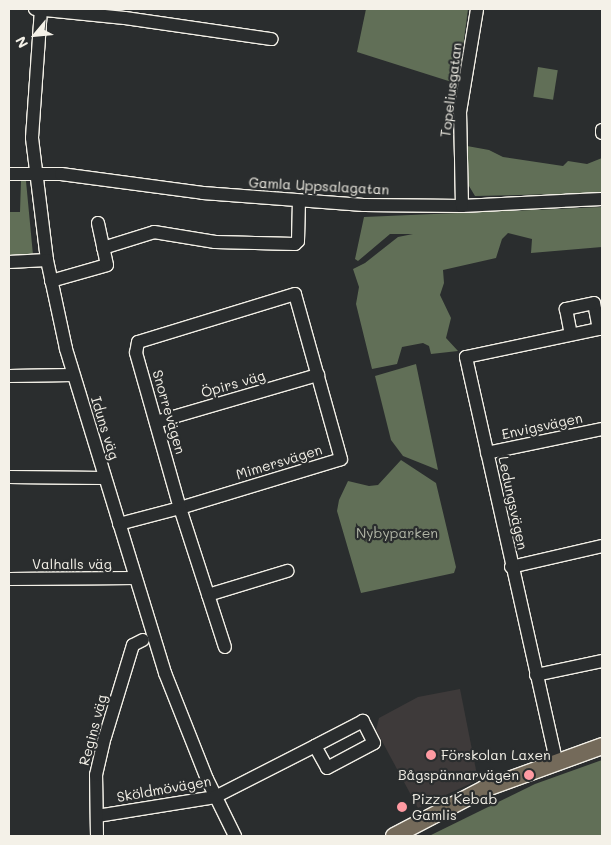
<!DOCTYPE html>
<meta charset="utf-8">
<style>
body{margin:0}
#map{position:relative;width:611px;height:845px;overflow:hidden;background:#2a2d2e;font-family:Mali,sans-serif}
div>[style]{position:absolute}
.built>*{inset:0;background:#3e3a3a}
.green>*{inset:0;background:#616f57;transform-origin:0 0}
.roads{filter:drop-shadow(1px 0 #f4f1e8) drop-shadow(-1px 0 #f4f1e8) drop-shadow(0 1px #f4f1e8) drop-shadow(0 -1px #f4f1e8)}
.minor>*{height:12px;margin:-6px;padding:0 6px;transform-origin:6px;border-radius:6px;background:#2a2d2e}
.major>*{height:16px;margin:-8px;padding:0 8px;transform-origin:8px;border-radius:8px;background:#746a5a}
.dots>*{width:14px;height:14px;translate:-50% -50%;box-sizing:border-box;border:2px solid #2a2d2e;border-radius:50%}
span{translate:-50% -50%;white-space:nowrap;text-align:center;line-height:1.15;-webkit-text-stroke:4.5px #2a2d2e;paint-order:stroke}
.street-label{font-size:14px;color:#f4f1e8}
.park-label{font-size:14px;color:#b2b6a7}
.poi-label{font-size:14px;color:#f4f1e8}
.left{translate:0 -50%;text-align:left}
.right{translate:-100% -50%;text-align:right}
.frame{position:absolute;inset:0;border:10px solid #f4f1e8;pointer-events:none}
.north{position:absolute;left:10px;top:10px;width:50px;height:50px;-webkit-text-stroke:4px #2a2d2e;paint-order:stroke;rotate:242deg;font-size:14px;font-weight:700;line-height:20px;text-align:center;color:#f4f1e8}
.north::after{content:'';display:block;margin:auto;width:18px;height:22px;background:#f4f1e8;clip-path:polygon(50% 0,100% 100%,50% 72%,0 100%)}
</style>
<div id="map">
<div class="built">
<i style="clip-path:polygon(460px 689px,478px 780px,418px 808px,376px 730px,379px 718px,418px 697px)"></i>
</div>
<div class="green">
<i style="clip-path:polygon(366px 9px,468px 9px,458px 84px,357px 52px)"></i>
<i style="left:538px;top:67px;width:20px;height:30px;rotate:9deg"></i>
<i style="clip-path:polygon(467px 146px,489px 150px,503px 157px,563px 166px,568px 161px,587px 164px,602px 158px,602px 193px,475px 196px,469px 186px)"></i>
<i style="clip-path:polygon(21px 180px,26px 181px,33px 255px,9px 257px,9px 212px,20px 212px)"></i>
<i style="clip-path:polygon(602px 207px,602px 247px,531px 253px,532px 239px,508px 233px,502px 239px,496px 258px,443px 270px,444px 283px,440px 295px,451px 318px,446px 338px,458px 351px,431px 354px,429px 346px,423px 343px,402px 347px,397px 364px,372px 369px,356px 304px,359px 287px,353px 269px,365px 263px,398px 237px,413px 234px,390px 234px,358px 261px,355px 259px,364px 217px)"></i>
<i style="clip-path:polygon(416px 364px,437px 465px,438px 470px,403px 456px,391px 440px,375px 376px)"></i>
<i style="clip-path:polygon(401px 460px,436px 483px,456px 567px,454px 573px,361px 593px,337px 511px,339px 500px,348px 481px,369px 486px,378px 485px)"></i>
<i style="clip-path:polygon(602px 760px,602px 836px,429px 836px,535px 784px)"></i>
</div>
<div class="roads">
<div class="minor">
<i style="left:35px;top:9px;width:90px;rotate:5.7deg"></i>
<i style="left:125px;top:18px;width:148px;rotate:8.2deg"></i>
<i style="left:41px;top:9px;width:129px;rotate:94deg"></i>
<i style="left:32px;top:138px;width:123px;rotate:83deg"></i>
<i style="left:47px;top:260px;width:91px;rotate:77.9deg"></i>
<i style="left:66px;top:349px;width:339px;rotate:73deg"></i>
<i style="left:165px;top:673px;width:114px;rotate:68.4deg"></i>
<i style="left:207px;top:779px;width:64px;rotate:63.8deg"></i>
<i style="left:602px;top:130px;width:3px;rotate:90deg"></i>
<i style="left:9px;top:174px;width:52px"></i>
<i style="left:61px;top:174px;width:143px;rotate:7.6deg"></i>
<i style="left:203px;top:193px;width:161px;rotate:4.3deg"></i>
<i style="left:364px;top:205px;width:98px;rotate:0.6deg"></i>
<i style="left:462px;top:206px;width:140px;rotate:-2.9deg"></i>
<i style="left:462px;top:206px;width:94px;rotate:-91.2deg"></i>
<i style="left:460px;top:112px;width:104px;rotate:-80.6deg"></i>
<i style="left:103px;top:248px;width:53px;rotate:-17.4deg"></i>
<i style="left:154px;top:232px;width:62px;rotate:9.3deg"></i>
<i style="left:215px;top:242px;width:80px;rotate:1.4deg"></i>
<i style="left:295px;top:244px;width:4px;rotate:-45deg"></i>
<i style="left:298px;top:241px;width:40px;rotate:-88.6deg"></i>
<i style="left:9px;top:262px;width:38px;rotate:-3deg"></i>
<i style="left:51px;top:281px;width:58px;rotate:-15.9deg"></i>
<i style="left:107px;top:265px;width:43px;rotate:-102.1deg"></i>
<i style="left:9px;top:376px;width:64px;rotate:-0.9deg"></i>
<i style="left:156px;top:422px;width:169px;rotate:-16.2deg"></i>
<i style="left:487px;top:453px;width:117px;rotate:-11.8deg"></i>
<i style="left:9px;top:477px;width:95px;rotate:0.6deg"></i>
<i style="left:119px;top:524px;width:63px;rotate:-14.7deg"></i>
<i style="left:180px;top:508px;width:168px;rotate:-16.9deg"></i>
<i style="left:341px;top:459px;width:171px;rotate:-105.6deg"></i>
<i style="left:295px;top:294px;width:164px;rotate:163deg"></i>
<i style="left:138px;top:342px;width:11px;rotate:100deg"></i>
<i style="left:136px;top:353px;width:161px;rotate:74.2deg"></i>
<i style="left:180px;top:508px;width:146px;rotate:72.1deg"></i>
<i style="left:511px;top:567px;width:93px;rotate:-13deg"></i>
<i style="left:9px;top:579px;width:126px;rotate:-0.5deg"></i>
<i style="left:208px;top:595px;width:83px;rotate:-16.9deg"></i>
<i style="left:536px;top:675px;width:67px;rotate:-12deg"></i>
<i style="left:556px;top:760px;width:413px;rotate:-102.6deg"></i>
<i style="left:466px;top:357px;width:136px;rotate:-11.9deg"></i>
<i style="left:599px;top:329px;width:26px;rotate:-101deg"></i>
<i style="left:594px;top:303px;width:29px;rotate:168deg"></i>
<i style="left:566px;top:309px;width:25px;rotate:79deg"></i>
<i style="left:97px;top:816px;width:120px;rotate:-9.1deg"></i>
<i style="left:215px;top:797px;width:112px;rotate:-27deg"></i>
<i style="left:315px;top:746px;width:25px;rotate:61deg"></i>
<i style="left:327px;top:768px;width:53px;rotate:-28deg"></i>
<i style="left:374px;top:743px;width:25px;rotate:-117deg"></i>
<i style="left:363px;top:721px;width:54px;rotate:152.5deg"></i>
<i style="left:97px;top:836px;width:61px;rotate:-90.9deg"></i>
<i style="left:96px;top:775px;width:39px;rotate:-77deg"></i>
<i style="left:105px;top:737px;width:96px;rotate:-73.1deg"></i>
<i style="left:133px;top:645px;width:11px;rotate:-27deg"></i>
</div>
<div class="major">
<i style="left:394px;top:836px;width:102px;rotate:-27.6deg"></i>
<i style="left:484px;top:789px;width:126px;rotate:-20deg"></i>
</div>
</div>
<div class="dots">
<i style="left:431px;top:755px;background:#ff9aa2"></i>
<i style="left:529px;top:775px;background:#ff9aa2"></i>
<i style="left:402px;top:807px;background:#ff9aa2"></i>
</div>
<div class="street-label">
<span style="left:451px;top:90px;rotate:-83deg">Topeliusgatan</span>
<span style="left:319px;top:186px;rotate:3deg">Gamla Uppsalagatan</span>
<span style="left:233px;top:384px;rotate:-16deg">Öpirs väg</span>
<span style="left:169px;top:412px;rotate:74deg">Snorrevägen</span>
<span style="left:542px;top:426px;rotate:-12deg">Envigsvägen</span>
<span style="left:105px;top:428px;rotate:73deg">Iduns väg</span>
<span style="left:279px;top:462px;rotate:-17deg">Mimersvägen</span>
<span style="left:513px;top:503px;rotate:78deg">Ledungsvägen</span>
<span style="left:72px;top:564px">Valhalls väg</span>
<span style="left:93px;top:730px;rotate:-75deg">Regins väg</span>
<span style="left:164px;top:789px;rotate:-10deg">Sköldmövägen</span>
</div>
<div class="park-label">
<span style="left:397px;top:533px">Nybyparken</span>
</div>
<div class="poi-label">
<span class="left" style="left:441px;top:755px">Förskolan Laxen</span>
<span class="right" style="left:519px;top:775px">Bågspännarvägen</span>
<span class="left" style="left:412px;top:807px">Pizza Kebab<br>Gamlis</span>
</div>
<div class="frame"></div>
<div class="north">N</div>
</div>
